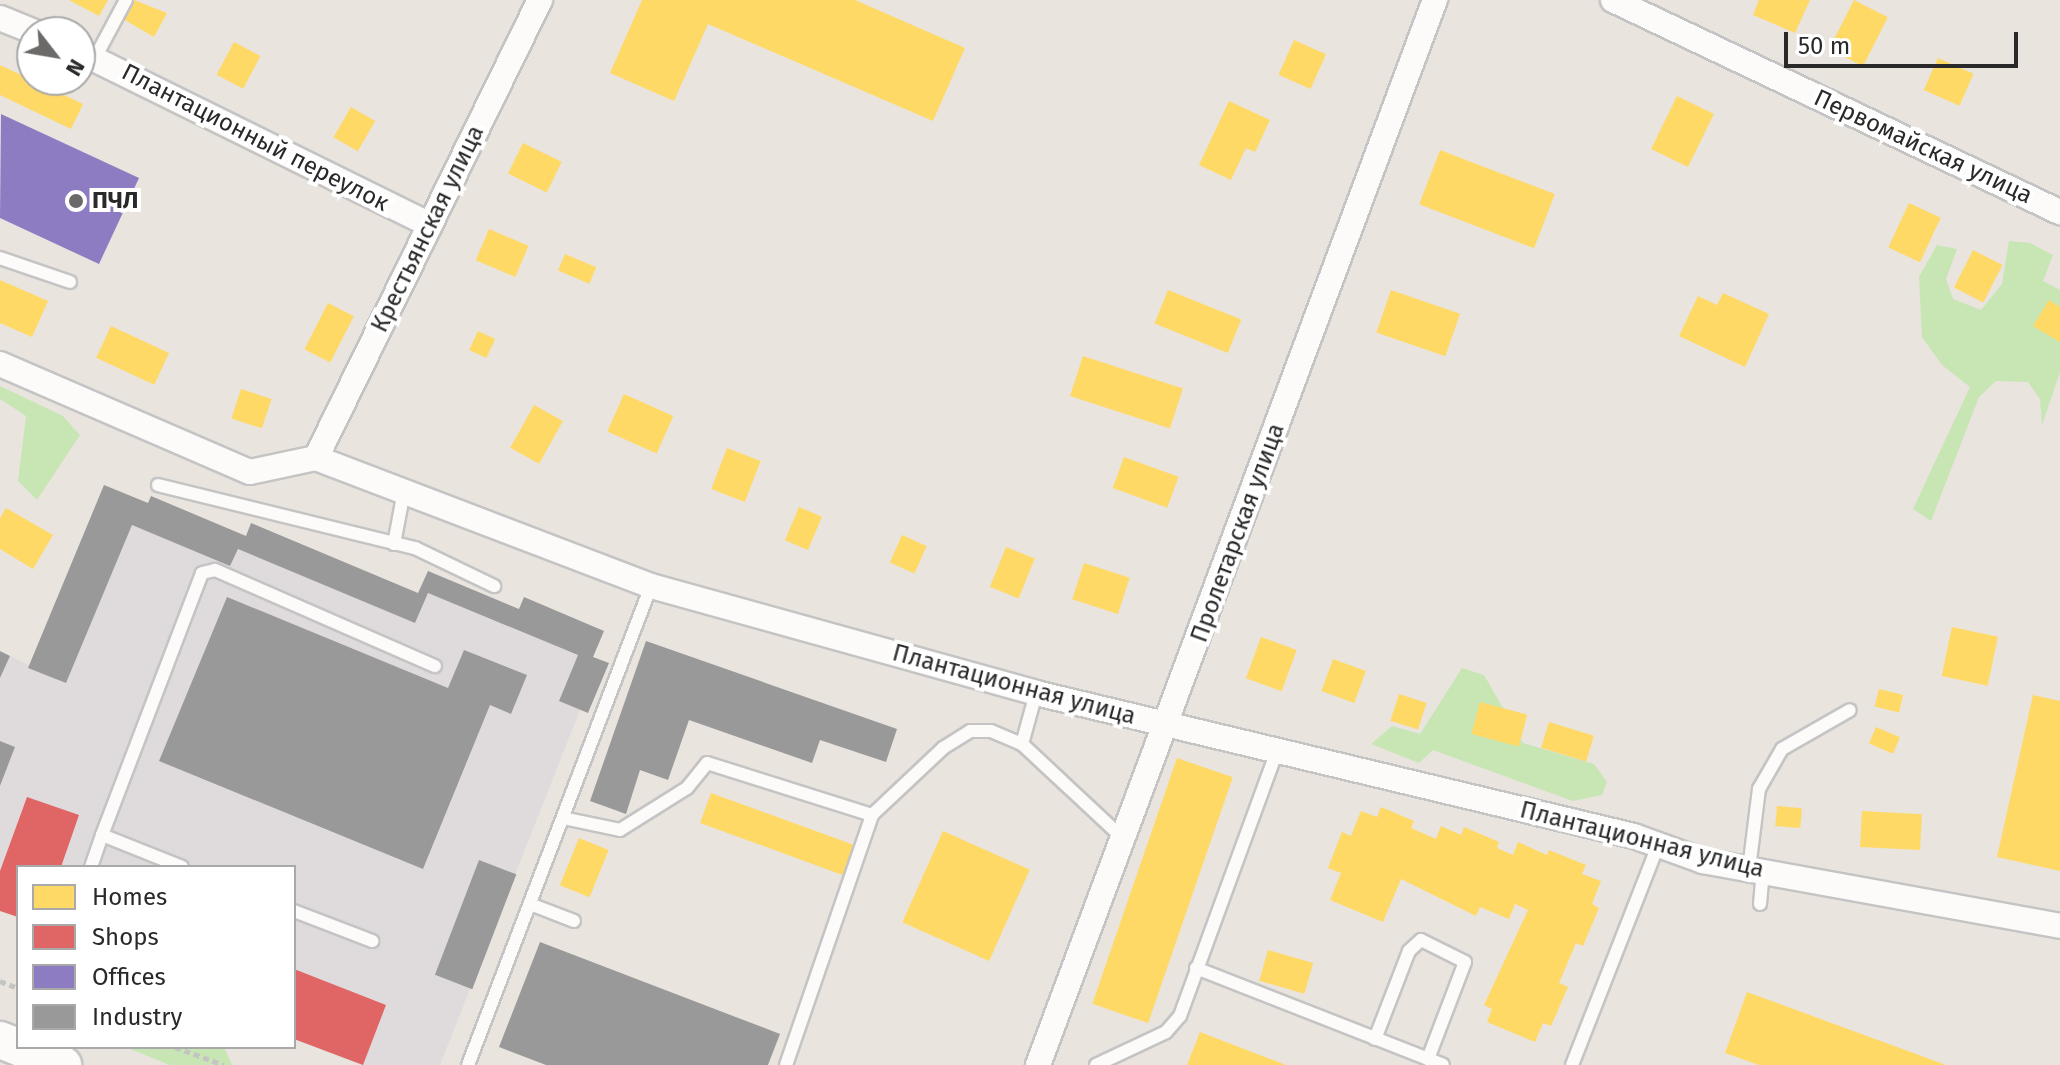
<!DOCTYPE html>
<meta charset="utf-8">
<style>
body{margin:0}
#map{position:relative;width:2060px;height:1065px;overflow:hidden;background:#e9e4de;font-family:"Fira Sans",sans-serif}
div>[style]{position:absolute}
.industrial>*{inset:0;background:#dfdbdd}
.green>*{inset:0;background:#c7e6b4}
.homes>*{inset:0;background:#ffd966;transform-origin:0 0}
.shops>*{inset:0;background:#e06666}
.offices>*{inset:0;background:#8e7cc3}
.industry>*{inset:0;background:#999;transform-origin:0 0}
.path>*{height:5px;margin-top:-2.5px;transform-origin:0;background:repeating-linear-gradient(90deg,#c4c4c3 0 6px,transparent 0 10px)}
.roads{filter:drop-shadow(2px 0 #c5c4c4) drop-shadow(-2px 0 #c5c4c4) drop-shadow(0 2px #c5c4c4) drop-shadow(0 -2px #c5c4c4)}
.service>*{height:12px;margin:-6px;padding:0 6px;transform-origin:6px;border-radius:6px;background:#fcfbfa}
.minor>*{height:24px;margin:-12px;padding:0 12px;transform-origin:12px;border-radius:12px;background:#fcfbfa}
.secondary>*{height:36px;margin:-18px;padding:0 18px;transform-origin:18px;border-radius:18px;background:#fcfbfa}
.dots>*{width:22px;height:22px;translate:-50% -50%;box-sizing:border-box;border:4px solid #fff;border-radius:50%}
span{translate:-50% -50%;white-space:nowrap;text-align:center;line-height:1.15;-webkit-text-stroke:8px #fff;paint-order:stroke}
.street-label{font-size:24px;color:#292929}
.poi-label{font-size:24px;color:#292929;font-weight:700}
.left{translate:0 -50%;text-align:left}
.legend{position:absolute;left:16px;top:865px;width:280px;height:184px;box-sizing:border-box;background:#fff;border:2px solid #a9a9a9;margin:0;padding:10px 14px;list-style:none;font-size:24px;color:#292929}
.legend li{display:flex;align-items:center;gap:16px;height:40px}
.legend b{width:40px;border:2px solid #a9a9a9}
.north{position:absolute;left:16px;top:16px;width:80px;height:80px;box-sizing:border-box;background:#fff;border:2px solid #a9a9a9;border-radius:50%;rotate:121deg;font-size:22px;font-weight:700;line-height:32px;text-align:center;color:#292929}
.north::after{content:'';display:block;margin:auto;width:28px;height:36px;background:#6c6a68;clip-path:polygon(50% 0,100% 100%,50% 72%,0 100%)}
.scale{position:absolute;left:1784px;top:32px;width:234px;height:36px;box-sizing:border-box;border:4px solid #292929;border-top:0;padding-left:10px;font-size:24px;line-height:28px;white-space:nowrap;color:#292929;-webkit-text-stroke:6px #fff;paint-order:stroke}
</style>
<div id="map">
<div class="industrial">
<i style="clip-path:polygon(132px 525px,230px 566px,238px 549px,415px 623px,428px 593px,578px 655px,559px 701px,580px 710px,440px 1065px,361px 1065px,294px 1039px,294px 867px,18px 867px,18px 917px,0 911px,0 787px,15px 747px,0 741px,0 678px,10px 656px,66px 683px)"></i>
</div>
<div class="green">
<i style="clip-path:polygon(2009px 241px,2030px 243px,2053px 255px,2043px 281px,2060px 290px,2060px 372px,2042px 425px,2040px 399px,2028px 382px,1996px 381px,1979px 397px,1931px 521px,1913px 509px,1970px 387px,1942px 365px,1922px 337px,1919px 277px,1937px 245px,1957px 249px,1946px 279px,1953px 299px,1981px 310px,2002px 284px)"></i>
<i style="clip-path:polygon(0 386px,63px 416px,80px 435px,37px 500px,18px 481px,26px 416px,0 399px)"></i>
<i style="clip-path:polygon(1462px 668px,1484px 675px,1523px 743px,1594px 764px,1607px 782px,1602px 795px,1573px 801px,1433px 750px,1419px 763px,1371px 744px,1392px 726px,1420px 734px)"></i>
<i style="clip-path:polygon(125px 1047px,224px 1047px,232px 1065px,170px 1065px)"></i>
</div>
<div class="homes">
<i style="clip-path:polygon(69px 0,108px 0,99px 16px)"></i>
<i style="clip-path:polygon(134px 0,167px 13px,154px 37px,123px 19px)"></i>
<i style="clip-path:polygon(642px 0,855px 0,965px 48px,933px 121px,708px 24px,674px 101px,610px 73px)"></i>
<i style="clip-path:polygon(1759px 0,1810px 0,1795px 33px,1753px 15px)"></i>
<i style="left:1854px;top:0;width:38px;height:55px;rotate:27deg"></i>
<i style="left:1294px;top:40px;width:35px;height:38px;rotate:24deg"></i>
<i style="left:234px;top:42px;width:30px;height:37px;rotate:28deg"></i>
<i style="left:1938px;top:58px;width:39px;height:35px;rotate:24deg"></i>
<i style="clip-path:polygon(0 65px,83px 104px,71px 129px,0 95px)"></i>
<i style="left:1677px;top:96px;width:41px;height:59px;rotate:26deg"></i>
<i style="clip-path:polygon(1229px 101px,1270px 120px,1255px 152px,1246px 148px,1231px 180px,1199px 165px)"></i>
<i style="left:351px;top:107px;width:28px;height:35px;rotate:30deg"></i>
<i style="left:523px;top:143px;width:43px;height:34px;rotate:26deg"></i>
<i style="left:1440px;top:150px;width:123px;height:58px;rotate:21deg"></i>
<i style="left:1909px;top:203px;width:35px;height:49px;rotate:25deg"></i>
<i style="left:489px;top:229px;width:43px;height:34px;rotate:23deg"></i>
<i style="left:1973px;top:250px;width:33px;height:42px;rotate:27deg"></i>
<i style="left:565px;top:254px;width:34px;height:18px;rotate:23deg"></i>
<i style="clip-path:polygon(0 280px,48px 301px,32px 337px,0 323px)"></i>
<i style="left:1168px;top:290px;width:79px;height:36px;rotate:22deg"></i>
<i style="left:1391px;top:290px;width:73px;height:45px;rotate:19deg"></i>
<i style="clip-path:polygon(1723px 293px,1769px 314px,1745px 367px,1679px 336px,1698px 296px,1717px 305px)"></i>
<i style="clip-path:polygon(2049px 300px,2060px 307px,2060px 342px,2033px 326px)"></i>
<i style="left:328px;top:303px;width:29px;height:52px;rotate:27deg"></i>
<i style="left:111px;top:326px;width:64px;height:35px;rotate:25deg"></i>
<i style="left:478px;top:331px;width:19px;height:21px;rotate:25deg"></i>
<i style="left:1083px;top:356px;width:105px;height:42px;rotate:18deg"></i>
<i style="left:241px;top:389px;width:32px;height:31px;rotate:18deg"></i>
<i style="left:624px;top:394px;width:54px;height:41px;rotate:24deg"></i>
<i style="left:534px;top:405px;width:33px;height:49px;rotate:29deg"></i>
<i style="left:727px;top:448px;width:36px;height:44px;rotate:21deg"></i>
<i style="left:1124px;top:457px;width:58px;height:33px;rotate:20deg"></i>
<i style="left:799px;top:507px;width:25px;height:36px;rotate:23deg"></i>
<i style="clip-path:polygon(6px 508px,53px 535px,33px 569px,0 549px,0 518px)"></i>
<i style="left:902px;top:535px;width:27px;height:30px;rotate:24deg"></i>
<i style="left:1006px;top:547px;width:31px;height:43px;rotate:22deg"></i>
<i style="left:1084px;top:563px;width:48px;height:38px;rotate:18deg"></i>
<i style="left:1952px;top:627px;width:47px;height:50px;rotate:12deg"></i>
<i style="left:1261px;top:637px;width:38px;height:44px;rotate:20deg"></i>
<i style="left:1333px;top:659px;width:35px;height:34px;rotate:20deg"></i>
<i style="left:1879px;top:689px;width:25px;height:18px;rotate:14deg"></i>
<i style="left:1399px;top:694px;width:29px;height:28px;rotate:18deg"></i>
<i style="clip-path:polygon(2033px 695px,2060px 701px,2060px 871px,1997px 857px)"></i>
<i style="left:1480px;top:702px;width:49px;height:33px;rotate:15deg"></i>
<i style="left:1549px;top:722px;width:47px;height:27px;rotate:17deg"></i>
<i style="left:1876px;top:727px;width:26px;height:18px;rotate:23deg"></i>
<i style="left:1177px;top:758px;width:59px;height:260px;rotate:19deg"></i>
<i style="left:711px;top:793px;width:153px;height:32px;rotate:20deg"></i>
<i style="left:1777px;top:806px;width:25px;height:20px;rotate:5deg"></i>
<i style="clip-path:polygon(1381px 807px,1414px 821px,1411px 828px,1436px 839px,1441px 826px,1461px 835px,1464px 827px,1499px 842px,1497px 848px,1513px 855px,1518px 842px,1547px 855px,1549px 850px,1586px 865px,1582px 874px,1601px 881px,1592px 904px,1599px 908px,1583px 946px,1576px 943px,1559px 983px,1568px 987px,1551px 1026px,1543px 1023px,1535px 1042px,1487px 1022px,1492px 1009px,1484px 1005px,1528px 910px,1515px 904px,1509px 919px,1480px 907px,1476px 916px,1401px 879px,1383px 922px,1330px 900px,1341px 873px,1328px 868px,1342px 832px,1351px 836px,1361px 811px,1377px 817px)"></i>
<i style="left:1862px;top:811px;width:60px;height:36px;rotate:3deg"></i>
<i style="left:943px;top:831px;width:95px;height:100px;rotate:24deg"></i>
<i style="left:579px;top:838px;width:32px;height:51px;rotate:22deg"></i>
<i style="left:1268px;top:950px;width:47px;height:32px;rotate:16deg"></i>
<i style="clip-path:polygon(1747px 992px,1946px 1065px,1759px 1065px,1725px 1053px)"></i>
<i style="clip-path:polygon(1200px 1032px,1286px 1065px,1187px 1065px)"></i>
</div>
<div class="shops">
<i style="clip-path:polygon(27px 797px,79px 815px,61px 867px,18px 867px,18px 917px,0 911px,0 871px)"></i>
<i style="clip-path:polygon(294px 969px,386px 1005px,363px 1065px,294px 1039px)"></i>
</div>
<div class="offices">
<i style="clip-path:polygon(1px 114px,139px 178px,99px 264px,0 218px)"></i>
</div>
<div class="industry">
<i style="clip-path:polygon(104px 485px,148px 503px,151px 496px,246px 536px,251px 523px,418px 593px,428px 571px,519px 609px,524px 597px,604px 631px,593px 657px,609px 663px,588px 713px,559px 701px,578px 655px,428px 593px,415px 623px,238px 549px,230px 566px,132px 525px,66px 683px,28px 668px)"></i>
<i style="clip-path:polygon(227px 597px,448px 688px,464px 650px,527px 675px,511px 714px,490px 705px,423px 869px,159px 761px)"></i>
<i style="clip-path:polygon(646px 641px,897px 729px,886px 762px,820px 740px,812px 763px,689px 720px,668px 780px,640px 770px,626px 814px,590px 801px)"></i>
<i style="clip-path:polygon(0 651px,10px 656px,0 678px)"></i>
<i style="clip-path:polygon(0 741px,15px 747px,0 786px)"></i>
<i style="left:479px;top:860px;width:40px;height:123px;rotate:21deg"></i>
<i style="clip-path:polygon(540px 942px,780px 1034px,768px 1065px,546px 1065px,499px 1047px)"></i>
</div>
<div class="path">
<i style="left:0;top:981px;width:19px;rotate:21deg"></i>
<i style="left:175px;top:1047px;width:52px;rotate:20.2deg"></i>
</div>
<div class="roads">
<div class="service">
<i style="left:95px;top:58px;width:66px;rotate:-61.9deg"></i>
<i style="left:0;top:258px;width:74px;rotate:18.9deg"></i>
<i style="left:158px;top:485px;width:265px;rotate:13.8deg"></i>
<i style="left:415px;top:548px;width:88px;rotate:25.7deg"></i>
<i style="left:394px;top:544px;width:54px;rotate:-79.3deg"></i>
<i style="left:1022px;top:744px;width:53px;rotate:-74.6deg"></i>
<i style="left:563px;top:818px;width:58px;rotate:11.9deg"></i>
<i style="left:620px;top:830px;width:79px;rotate:-32.1deg"></i>
<i style="left:687px;top:788px;width:32px;rotate:-51deg"></i>
<i style="left:707px;top:763px;width:173px;rotate:17.5deg"></i>
<i style="left:872px;top:815px;width:98px;rotate:-43.3deg"></i>
<i style="left:943px;top:748px;width:32px;rotate:-32deg"></i>
<i style="left:970px;top:731px;width:21px"></i>
<i style="left:991px;top:731px;width:34px;rotate:23deg"></i>
<i style="left:1022px;top:744px;width:139px;rotate:43deg"></i>
<i style="left:102px;top:835px;width:280px;rotate:-69.1deg"></i>
<i style="left:202px;top:573px;width:13px;rotate:-13deg"></i>
<i style="left:215px;top:570px;width:240px;rotate:23.6deg"></i>
<i style="left:91px;top:867px;width:34px;rotate:-71deg"></i>
<i style="left:102px;top:835px;width:86px;rotate:21.8deg"></i>
<i style="left:1749px;top:869px;width:81px;rotate:-82.9deg"></i>
<i style="left:1759px;top:789px;width:46px;rotate:-60.1deg"></i>
<i style="left:1782px;top:749px;width:78px;rotate:-29.8deg"></i>
<i style="left:530px;top:904px;width:47px;rotate:21.1deg"></i>
<i style="left:1760px;top:904px;width:32px;rotate:-85deg"></i>
<i style="left:294px;top:911px;width:84px;rotate:21deg"></i>
<i style="left:1196px;top:968px;width:265px;rotate:21.4deg"></i>
<i style="left:1375px;top:1039px;width:94px;rotate:-68.9deg"></i>
<i style="left:1409px;top:951px;width:16px;rotate:-43deg"></i>
<i style="left:1421px;top:940px;width:49px;rotate:26.6deg"></i>
<i style="left:1465px;top:962px;width:104px;rotate:110.9deg"></i>
<i style="left:468px;top:1065px;width:513px;rotate:-69.09deg"></i>
<i style="left:786px;top:1065px;width:264px;rotate:-71deg"></i>
<i style="left:1096px;top:1065px;width:77px;rotate:-25.2deg"></i>
<i style="left:1166px;top:1032px;width:21px;rotate:-49deg"></i>
<i style="left:1180px;top:1016px;width:282px;rotate:-69.9deg"></i>
<i style="left:1572px;top:1065px;width:236px;rotate:-68.6deg"></i>
</div>
<div class="minor">
<i style="left:1613px;top:0;width:495px;rotate:25.4deg"></i>
<i style="left:0;top:18px;width:37px;rotate:22deg"></i>
<i style="left:80px;top:52px;width:390px;rotate:26.3deg"></i>
<i style="left:0;top:364px;width:272px;rotate:23.4deg"></i>
<i style="left:250px;top:472px;width:67px;rotate:-12deg"></i>
<i style="left:316px;top:458px;width:359px;rotate:20.9deg"></i>
<i style="left:651px;top:586px;width:400px;rotate:15.5deg"></i>
<i style="left:1036px;top:693px;width:615px;rotate:13.45deg"></i>
<i style="left:1634px;top:836px;width:73px;rotate:19.9deg"></i>
<i style="left:1703px;top:861px;width:363px;rotate:10.3deg"></i>
<i style="left:316px;top:458px;width:510px;rotate:-63.94deg"></i>
<i style="left:1038px;top:1065px;width:1137px;rotate:-69.56deg"></i>
</div>
<div class="secondary">
<i style="left:0;top:1040px;width:68px;rotate:21.6deg"></i>
</div>
</div>
<div class="dots">
<i style="left:76px;top:201px;background:#6c6a68"></i>
</div>
<div class="street-label">
<span style="left:255px;top:138px;rotate:27deg">Плантационный переулок</span>
<span style="left:1923px;top:147px;rotate:25deg">Первомайская улица</span>
<span style="left:428px;top:229px;rotate:-64deg">Крестьянская улица</span>
<span style="left:1238px;top:533px;rotate:-70deg">Пролетарская улица</span>
<span style="left:1014px;top:685px;rotate:15deg">Плантационная улица</span>
<span style="left:1642px;top:840px;rotate:14deg">Плантационная улица</span>
</div>
<div class="poi-label">
<span class="left" style="left:92px;top:201px">ПЧЛ</span>
</div>
<ul class="legend">
<li><b style="height:22px;background:#ffd966"></b>Homes</li>
<li><b style="height:22px;background:#e06666"></b>Shops</li>
<li><b style="height:22px;background:#8e7cc3"></b>Offices</li>
<li><b style="height:22px;background:#999"></b>Industry</li>
</ul>
<div class="north">N</div>
<div class="scale">50 m</div>
</div>
